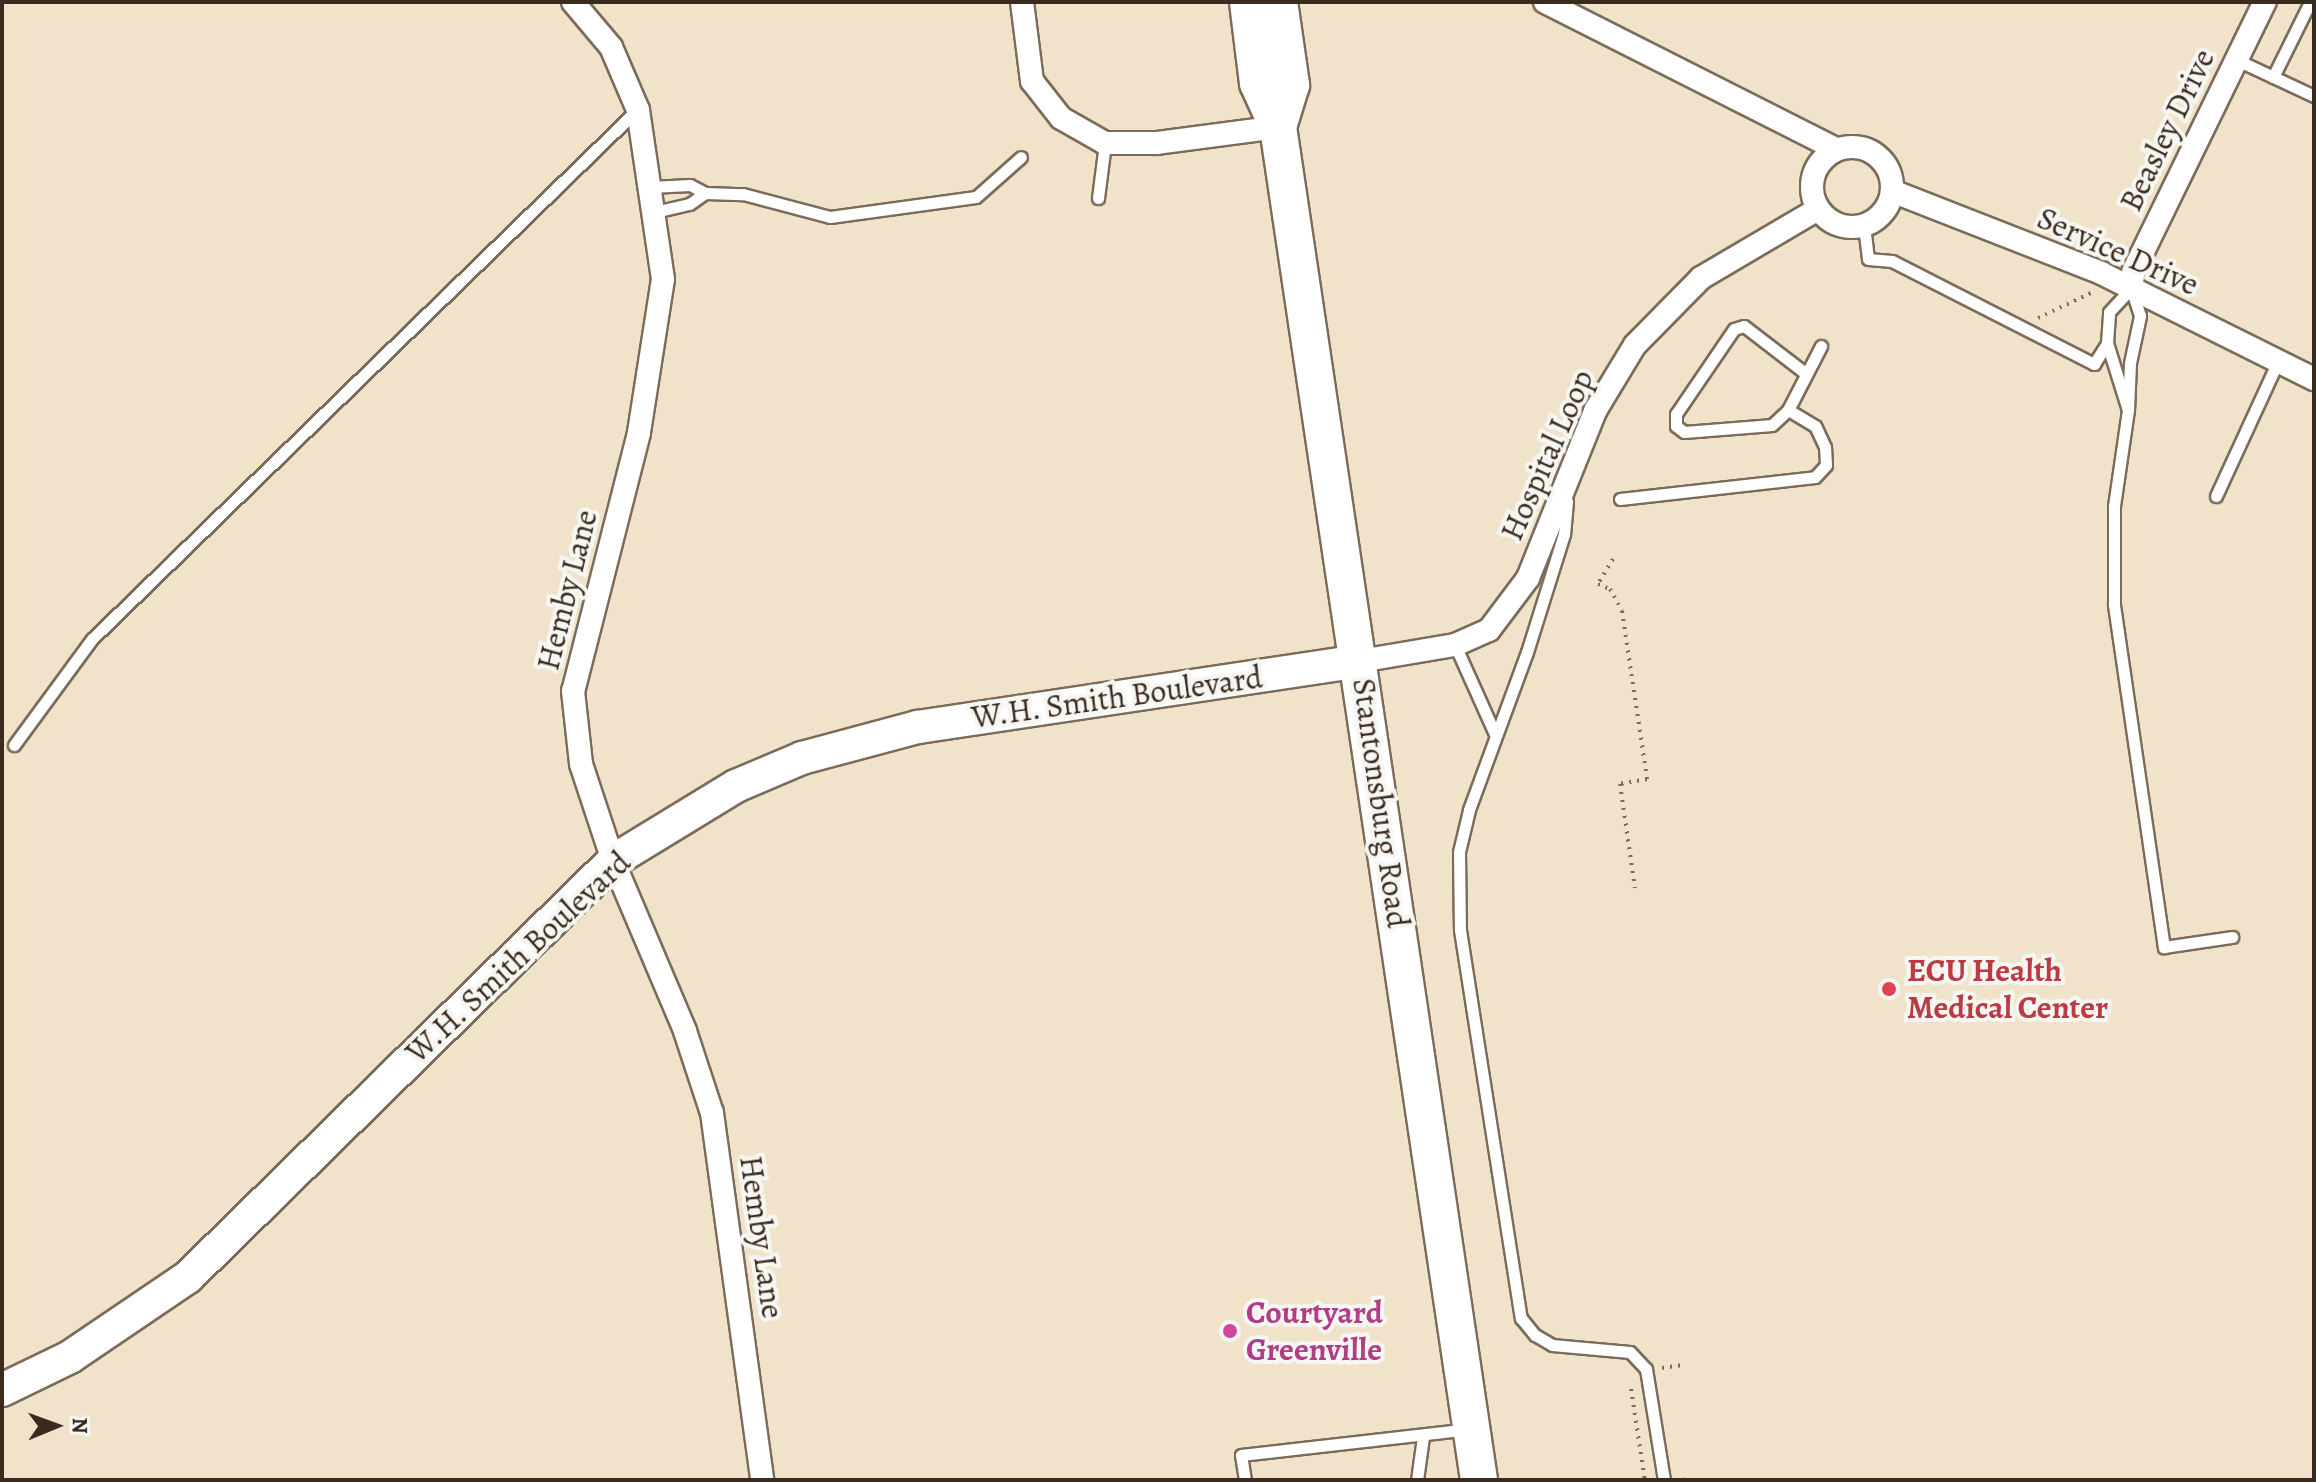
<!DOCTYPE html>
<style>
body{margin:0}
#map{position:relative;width:2316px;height:1482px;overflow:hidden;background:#f1e3ca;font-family:Alegreya,serif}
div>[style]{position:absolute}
.path>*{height:4px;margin-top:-2px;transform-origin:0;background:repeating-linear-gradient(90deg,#7b6b5a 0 2px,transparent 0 8px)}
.roads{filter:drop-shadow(2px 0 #7b6b5a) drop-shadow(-2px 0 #7b6b5a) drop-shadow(0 2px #7b6b5a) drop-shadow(0 -2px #7b6b5a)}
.lane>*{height:11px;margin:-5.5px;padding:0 5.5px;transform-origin:5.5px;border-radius:5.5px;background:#fff}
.street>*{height:22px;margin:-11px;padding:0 11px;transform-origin:11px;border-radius:11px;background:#fff}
.street>.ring{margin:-11px;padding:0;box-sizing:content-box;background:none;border:22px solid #fff;border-radius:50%}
.secondary>*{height:32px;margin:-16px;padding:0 16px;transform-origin:16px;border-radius:16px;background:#fff}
.primary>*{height:36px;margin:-18px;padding:0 18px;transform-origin:18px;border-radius:18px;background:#fff}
.dots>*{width:22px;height:22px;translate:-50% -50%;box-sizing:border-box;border:4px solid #f6f6f2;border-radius:50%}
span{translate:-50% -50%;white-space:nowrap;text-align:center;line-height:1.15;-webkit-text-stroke:8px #f6f6f2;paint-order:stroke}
.street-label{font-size:32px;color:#3b2a1e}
.health-label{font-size:32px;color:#be3a42;font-weight:700}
.left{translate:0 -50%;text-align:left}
.hotel-label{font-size:32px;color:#b23c85;font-weight:700}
.frame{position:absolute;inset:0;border:4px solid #3b2a1e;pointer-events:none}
.north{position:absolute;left:16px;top:1386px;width:80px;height:80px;-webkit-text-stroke:6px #f6f6f2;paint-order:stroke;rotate:89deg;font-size:22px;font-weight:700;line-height:32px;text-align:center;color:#3b2a1e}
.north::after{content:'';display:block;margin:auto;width:28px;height:36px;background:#3b2a1e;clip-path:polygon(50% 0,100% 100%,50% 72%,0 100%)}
</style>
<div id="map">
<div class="path">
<i style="left:2038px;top:318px;width:59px;rotate:-25.3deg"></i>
<i style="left:1613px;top:559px;width:29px;rotate:121deg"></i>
<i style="left:1598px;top:584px;width:13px;rotate:23deg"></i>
<i style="left:1610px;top:589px;width:25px;rotate:61deg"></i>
<i style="left:1622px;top:611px;width:170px;rotate:81.5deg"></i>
<i style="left:1647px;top:779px;width:27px;rotate:170deg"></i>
<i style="left:1620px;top:784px;width:105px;rotate:81.8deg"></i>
<i style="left:1662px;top:1368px;width:21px;rotate:-8deg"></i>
<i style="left:1631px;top:1389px;width:92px;rotate:81.3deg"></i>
<i style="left:1685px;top:1480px;width:6px;rotate:-51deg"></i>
</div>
<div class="roads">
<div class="lane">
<i style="left:2237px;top:60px;width:85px;rotate:25.1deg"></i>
<i style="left:2273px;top:77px;width:84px;rotate:-63.7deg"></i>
<i style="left:650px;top:187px;width:40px;rotate:-2.9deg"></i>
<i style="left:690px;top:185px;width:17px;rotate:28deg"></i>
<i style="left:705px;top:193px;width:19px;rotate:145deg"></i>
<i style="left:689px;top:204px;width:36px;rotate:167deg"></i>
<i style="left:705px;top:193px;width:38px;rotate:2deg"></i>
<i style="left:743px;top:194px;width:90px;rotate:14.8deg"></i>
<i style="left:830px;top:217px;width:147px;rotate:-7.8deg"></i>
<i style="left:976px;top:197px;width:60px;rotate:-41.6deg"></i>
<i style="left:1098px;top:198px;width:55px;rotate:-82.7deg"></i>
<i style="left:1864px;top:226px;width:33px;rotate:83deg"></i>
<i style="left:1868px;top:259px;width:24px;rotate:5deg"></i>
<i style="left:1892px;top:261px;width:227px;rotate:27deg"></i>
<i style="left:2094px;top:364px;width:25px;rotate:-58deg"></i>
<i style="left:2131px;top:288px;width:29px;rotate:72deg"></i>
<i style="left:2140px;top:316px;width:48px;rotate:102deg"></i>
<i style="left:2130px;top:363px;width:47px;rotate:92.4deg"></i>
<i style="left:2128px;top:410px;width:70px;rotate:-107.4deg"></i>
<i style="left:2107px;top:343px;width:31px;rotate:-86deg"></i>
<i style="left:2109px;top:312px;width:33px;rotate:-47deg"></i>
<i style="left:1788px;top:410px;width:22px;rotate:137deg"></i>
<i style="left:1772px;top:425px;width:88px;rotate:175.5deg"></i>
<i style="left:1684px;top:432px;width:10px;rotate:-143deg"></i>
<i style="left:1676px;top:426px;width:12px;rotate:-90deg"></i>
<i style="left:1676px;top:414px;width:103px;rotate:-55.7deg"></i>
<i style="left:1734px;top:329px;width:10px;rotate:-17deg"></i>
<i style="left:1744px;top:326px;width:76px;rotate:37.5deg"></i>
<i style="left:2128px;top:410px;width:97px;rotate:98.3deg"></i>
<i style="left:2114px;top:506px;width:99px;rotate:90deg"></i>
<i style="left:2114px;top:605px;width:346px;rotate:81.7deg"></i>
<i style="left:2164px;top:947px;width:69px;rotate:-8.4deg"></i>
<i style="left:2216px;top:496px;width:149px;rotate:-65.3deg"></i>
<i style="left:1620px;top:499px;width:196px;rotate:-6.4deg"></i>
<i style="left:1815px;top:477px;width:16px;rotate:-47deg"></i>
<i style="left:1826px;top:465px;width:18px;rotate:-93deg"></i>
<i style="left:1825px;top:447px;width:23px;rotate:-115deg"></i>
<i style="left:1815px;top:426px;width:31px;rotate:-149deg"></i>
<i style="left:1788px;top:410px;width:72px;rotate:-62.7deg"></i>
<i style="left:1567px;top:501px;width:33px;rotate:95deg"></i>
<i style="left:1564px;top:534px;width:124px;rotate:107.4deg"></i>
<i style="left:1527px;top:652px;width:168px;rotate:110.2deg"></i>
<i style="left:1469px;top:810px;width:43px;rotate:103.4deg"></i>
<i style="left:1459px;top:852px;width:78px;rotate:89.3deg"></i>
<i style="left:1460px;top:930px;width:393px;rotate:81.1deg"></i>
<i style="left:1521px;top:1318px;width:22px;rotate:51deg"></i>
<i style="left:1535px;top:1335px;width:20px;rotate:30deg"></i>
<i style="left:1552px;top:1345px;width:78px;rotate:5.1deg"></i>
<i style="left:1630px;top:1352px;width:23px;rotate:47deg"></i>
<i style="left:1646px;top:1369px;width:112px;rotate:80.8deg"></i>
<i style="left:1455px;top:645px;width:98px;rotate:65.8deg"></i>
<i style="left:14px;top:745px;width:132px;rotate:-53.7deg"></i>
<i style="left:92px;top:639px;width:760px;rotate:-44.15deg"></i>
<i style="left:1245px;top:1480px;width:25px;rotate:-99deg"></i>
<i style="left:1241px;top:1455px;width:228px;rotate:-6.5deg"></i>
<i style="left:1417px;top:1480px;width:43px;rotate:-82.1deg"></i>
</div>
<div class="street">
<i style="left:573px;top:2px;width:59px;rotate:49.8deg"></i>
<i style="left:611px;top:47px;width:69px;rotate:66.8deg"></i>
<i style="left:638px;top:110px;width:171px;rotate:81.6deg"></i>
<i style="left:663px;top:279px;width:156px;rotate:98.9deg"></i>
<i style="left:639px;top:433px;width:266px;rotate:104.3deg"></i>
<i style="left:573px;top:691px;width:73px;rotate:83.7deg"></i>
<i style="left:581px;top:764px;width:102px;rotate:71.7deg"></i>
<i style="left:613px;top:861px;width:185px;rotate:67deg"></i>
<i style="left:685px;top:1031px;width:86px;rotate:71.8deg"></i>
<i style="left:712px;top:1113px;width:370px;rotate:82.2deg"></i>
<i style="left:1022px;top:2px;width:80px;rotate:82.8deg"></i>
<i style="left:1032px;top:81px;width:47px;rotate:51.9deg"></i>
<i style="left:1061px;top:118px;width:51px;rotate:29.6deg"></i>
<i style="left:1105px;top:143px;width:52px"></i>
<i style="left:1157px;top:143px;width:122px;rotate:-7.5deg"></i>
<i style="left:1545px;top:2px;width:326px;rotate:26.8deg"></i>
<i class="ring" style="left:1812px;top:147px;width:58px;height:58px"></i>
<i style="left:1892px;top:191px;width:225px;rotate:21.4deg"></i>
<i style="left:2101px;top:273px;width:238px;rotate:26.5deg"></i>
<i style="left:2131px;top:288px;width:18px;rotate:-81deg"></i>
<i style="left:2134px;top:270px;width:298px;rotate:-64deg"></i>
<i style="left:1360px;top:661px;width:96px;rotate:-9.6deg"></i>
<i style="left:1455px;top:645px;width:37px;rotate:-24deg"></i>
<i style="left:1489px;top:630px;width:65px;rotate:-53.1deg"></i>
<i style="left:1528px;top:578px;width:180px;rotate:-68.1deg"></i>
<i style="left:1595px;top:411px;width:77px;rotate:-58.8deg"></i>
<i style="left:1635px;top:345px;width:94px;rotate:-45.4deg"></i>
<i style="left:1701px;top:278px;width:136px;rotate:-30.5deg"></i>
</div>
<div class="secondary">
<i style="left:2px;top:1390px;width:76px;rotate:-25.9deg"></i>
<i style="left:70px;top:1357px;width:143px;rotate:-34.1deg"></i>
<i style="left:188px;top:1277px;width:595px;rotate:-44.39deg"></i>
<i style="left:613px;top:861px;width:144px;rotate:-31.4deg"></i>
<i style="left:736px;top:786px;width:72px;rotate:-23deg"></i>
<i style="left:802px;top:758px;width:120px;rotate:-15deg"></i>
<i style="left:918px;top:727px;width:447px;rotate:-8.5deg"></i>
</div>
<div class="primary">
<i style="left:1248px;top:2px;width:82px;rotate:83deg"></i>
<i style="left:1258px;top:83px;width:48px;rotate:65.6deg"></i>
<i style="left:1278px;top:127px;width:1368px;rotate:81.55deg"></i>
<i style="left:1278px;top:127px;width:44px;rotate:-72.8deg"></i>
<i style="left:1291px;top:85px;width:84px;rotate:-98.2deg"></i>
</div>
</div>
<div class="dots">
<i style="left:1889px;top:989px;background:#e0444e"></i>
<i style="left:1230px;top:1331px;background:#d1479c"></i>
</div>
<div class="street-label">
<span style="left:2167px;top:130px;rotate:-64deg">Beasley Drive</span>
<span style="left:2118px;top:251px;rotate:24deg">Service Drive</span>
<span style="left:1547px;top:455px;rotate:-66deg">Hospital Loop</span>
<span style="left:567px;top:590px;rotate:-76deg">Hemby Lane</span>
<span style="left:1117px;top:697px;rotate:-8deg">W.H. Smith Boulevard</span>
<span style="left:1381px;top:803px;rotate:82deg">Stantonsburg Road</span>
<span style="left:518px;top:957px;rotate:-43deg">W.H. Smith Boulevard</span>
<span style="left:762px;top:1237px;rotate:82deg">Hemby Lane</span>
</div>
<div class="health-label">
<span class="left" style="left:1907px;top:989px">ECU Health<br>Medical Center</span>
</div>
<div class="hotel-label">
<span class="left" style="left:1246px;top:1331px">Courtyard<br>Greenville</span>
</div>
<div class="frame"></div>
<div class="north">N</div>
</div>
